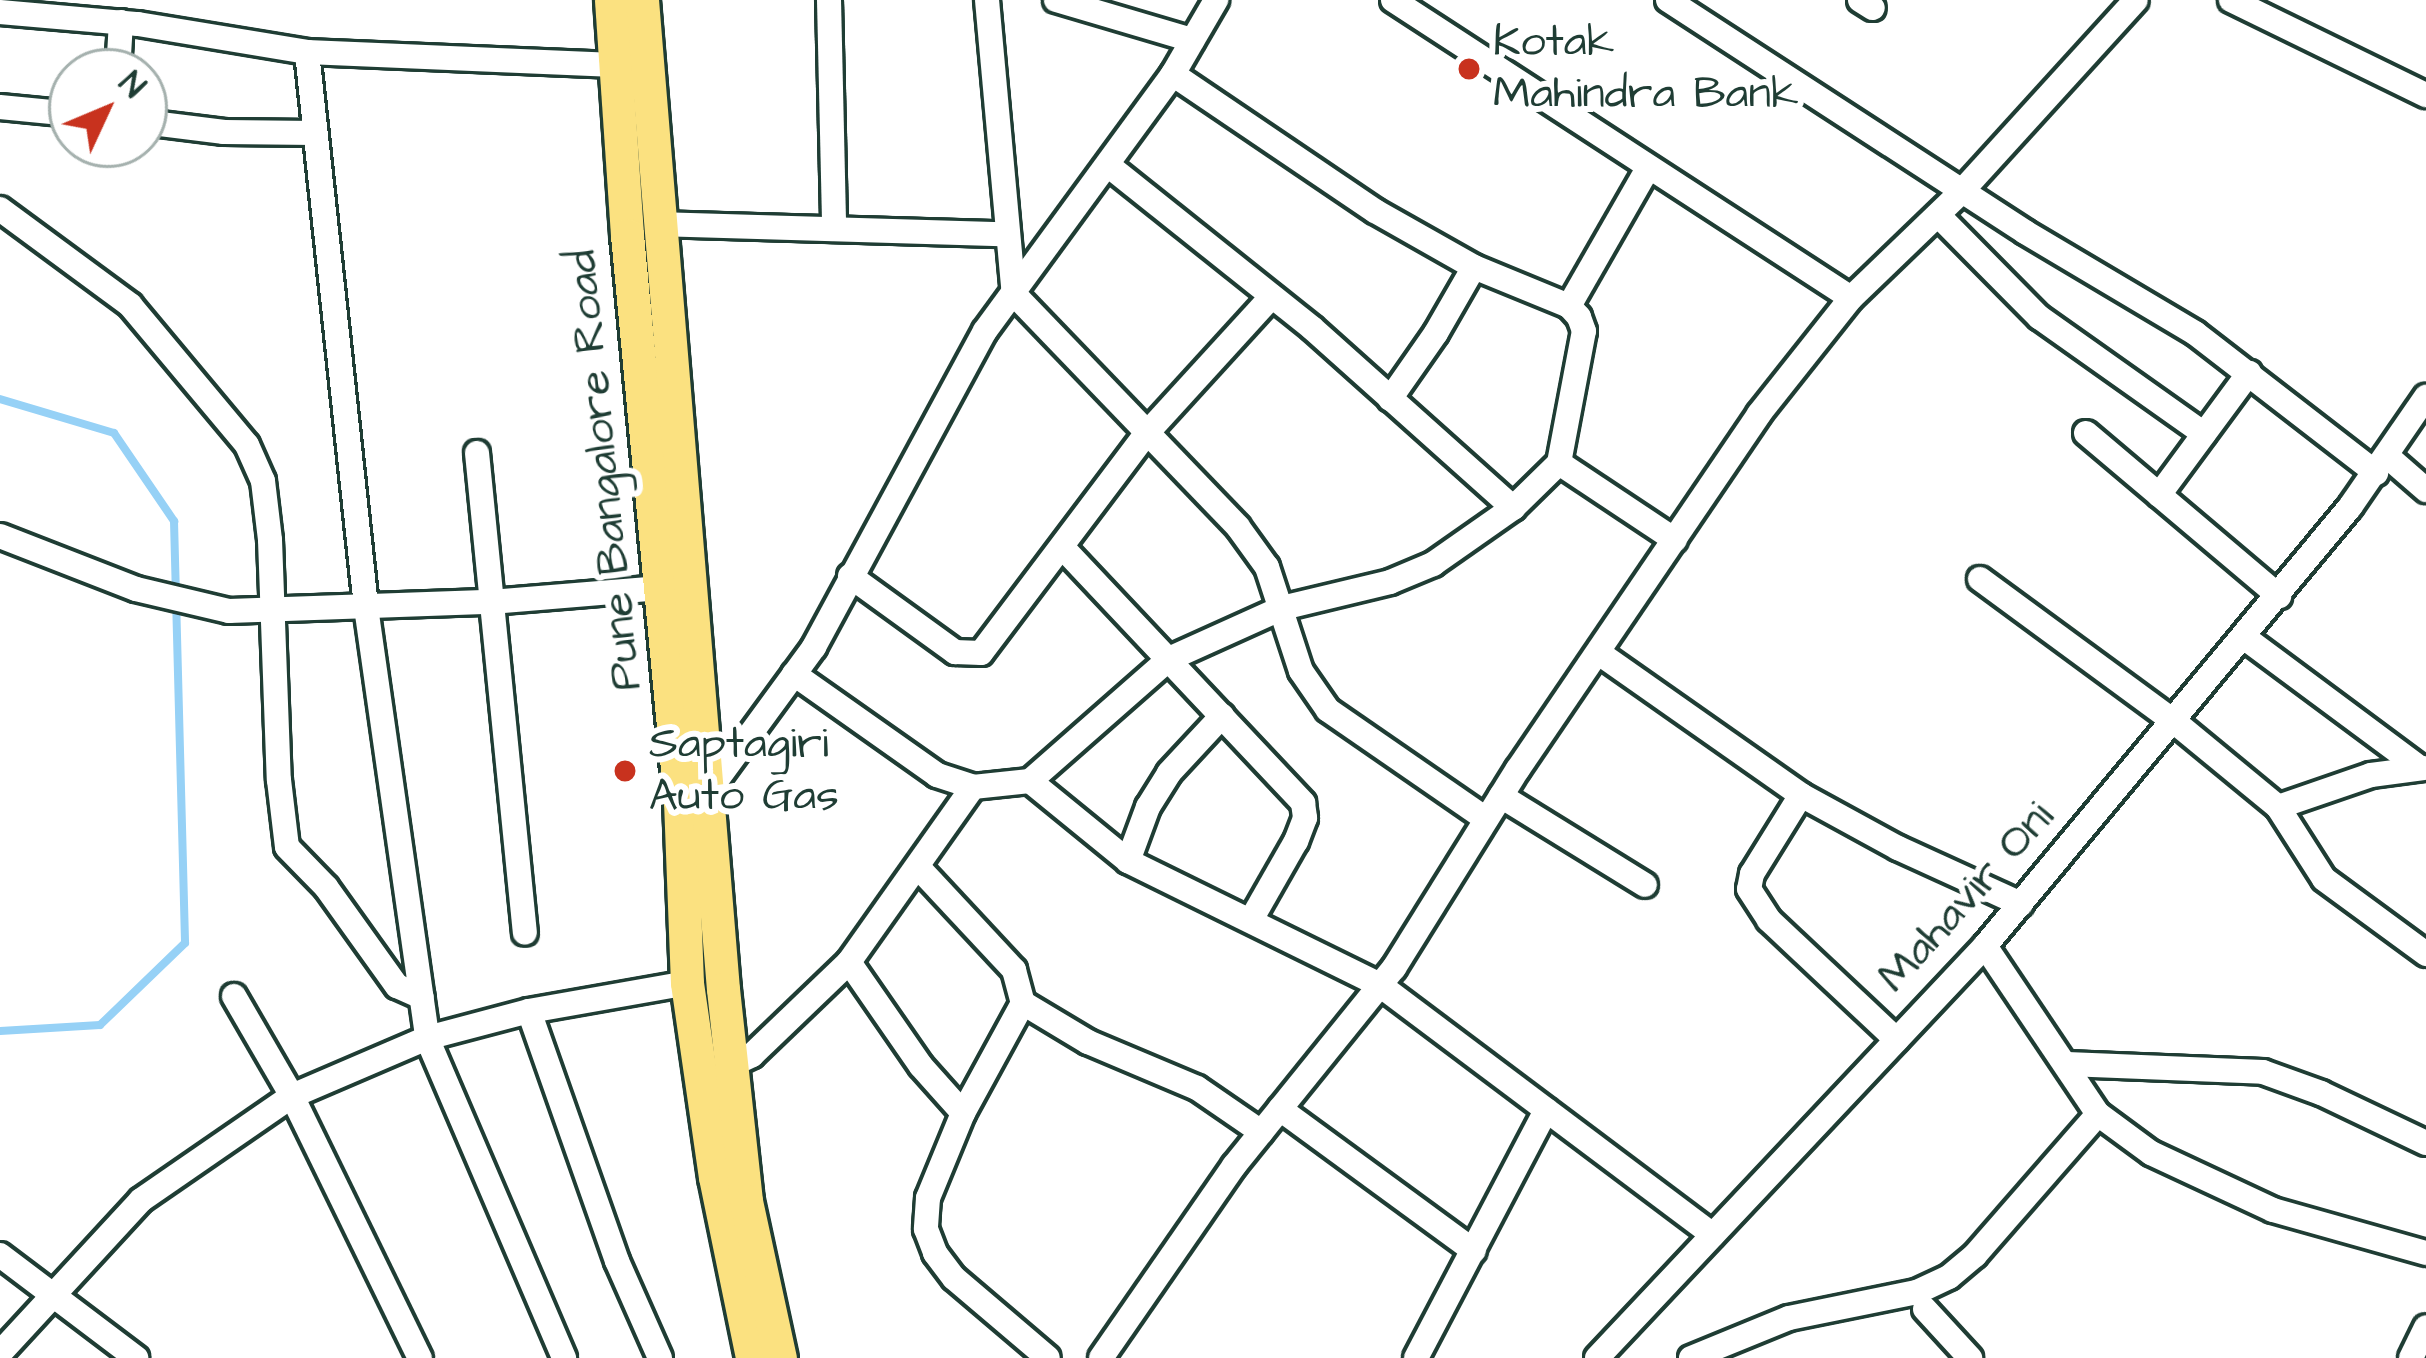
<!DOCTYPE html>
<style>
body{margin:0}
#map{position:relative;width:2426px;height:1358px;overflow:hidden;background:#fff;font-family:"Architects Daughter",sans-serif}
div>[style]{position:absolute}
.stream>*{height:8px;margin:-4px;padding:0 4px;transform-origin:4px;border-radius:4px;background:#96d1f6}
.roads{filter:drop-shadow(3px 0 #1f3d34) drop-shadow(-3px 0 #1f3d34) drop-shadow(0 3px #1f3d34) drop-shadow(0 -3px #1f3d34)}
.minor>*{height:24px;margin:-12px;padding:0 12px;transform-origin:12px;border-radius:12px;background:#fff}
.major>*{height:33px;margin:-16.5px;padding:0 16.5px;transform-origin:16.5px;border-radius:16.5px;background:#fbe180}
.dots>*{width:33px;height:33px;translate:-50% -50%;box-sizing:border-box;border:6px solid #fff;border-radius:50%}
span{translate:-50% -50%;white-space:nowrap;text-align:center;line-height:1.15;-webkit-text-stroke:12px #fff;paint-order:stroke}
.poi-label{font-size:45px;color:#1f3d34}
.left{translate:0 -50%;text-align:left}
.street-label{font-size:45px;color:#1f3d34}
.north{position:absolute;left:48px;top:48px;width:120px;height:120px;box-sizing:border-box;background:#fff;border:3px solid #a5b1ae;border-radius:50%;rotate:46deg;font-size:33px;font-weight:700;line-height:48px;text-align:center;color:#1f3d34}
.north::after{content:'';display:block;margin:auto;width:42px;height:54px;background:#c8321e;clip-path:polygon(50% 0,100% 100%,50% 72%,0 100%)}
</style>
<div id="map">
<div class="stream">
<i style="left:0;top:399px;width:119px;rotate:16.6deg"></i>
<i style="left:114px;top:433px;width:107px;rotate:55.7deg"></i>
<i style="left:174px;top:521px;width:422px;rotate:88.5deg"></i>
<i style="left:185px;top:943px;width:118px;rotate:136deg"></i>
<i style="left:100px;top:1025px;width:100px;rotate:176.6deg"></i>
</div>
<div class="roads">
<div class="minor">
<i style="left:829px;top:0;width:229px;rotate:88.7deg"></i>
<i style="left:987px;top:0;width:295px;rotate:84.8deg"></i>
<i style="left:1014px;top:294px;width:323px;rotate:46.1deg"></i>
<i style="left:1238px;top:527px;width:49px;rotate:54.1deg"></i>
<i style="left:1267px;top:567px;width:109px;rotate:71.9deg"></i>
<i style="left:1301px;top:671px;width:47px;rotate:55.3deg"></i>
<i style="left:1328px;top:710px;width:192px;rotate:34.6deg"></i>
<i style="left:1056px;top:0;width:142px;rotate:16.4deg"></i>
<i style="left:1393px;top:0;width:546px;rotate:33.05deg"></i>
<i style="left:1668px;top:0;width:426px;rotate:33deg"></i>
<i style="left:2025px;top:232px;width:198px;rotate:30.7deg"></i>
<i style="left:2195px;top:333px;width:229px;rotate:37.7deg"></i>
<i style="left:1860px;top:0;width:15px;rotate:32deg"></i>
<i style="left:2231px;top:0;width:217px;rotate:26deg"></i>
<i style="left:0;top:12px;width:139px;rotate:5deg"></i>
<i style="left:138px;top:24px;width:171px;rotate:9.4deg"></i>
<i style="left:307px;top:52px;width:308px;rotate:2.4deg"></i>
<i style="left:307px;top:52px;width:558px;rotate:83.93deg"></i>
<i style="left:366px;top:607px;width:435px;rotate:81.9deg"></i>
<i style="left:427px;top:1038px;width:348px;rotate:66.8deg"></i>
<i style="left:118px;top:72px;width:50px;rotate:-86.6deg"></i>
<i style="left:0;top:107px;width:72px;rotate:5.6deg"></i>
<i style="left:144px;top:122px;width:81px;rotate:7.1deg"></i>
<i style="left:224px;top:132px;width:91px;rotate:0.6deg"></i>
<i style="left:1108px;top:165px;width:261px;rotate:38.6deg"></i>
<i style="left:1312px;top:328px;width:270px;rotate:41.8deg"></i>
<i style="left:1513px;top:508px;width:64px;rotate:-44.4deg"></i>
<i style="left:1559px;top:463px;width:134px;rotate:-79.3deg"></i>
<i style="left:1584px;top:331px;width:15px;rotate:-110deg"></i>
<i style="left:1579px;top:317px;width:15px;rotate:-132deg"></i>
<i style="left:1569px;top:306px;width:103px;rotate:-157.7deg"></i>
<i style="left:1474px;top:267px;width:114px;rotate:-150.5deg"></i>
<i style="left:1375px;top:211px;width:244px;rotate:-145.9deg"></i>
<i style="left:0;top:209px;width:162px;rotate:36.4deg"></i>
<i style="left:130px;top:305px;width:182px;rotate:50.1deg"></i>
<i style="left:247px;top:445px;width:39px;rotate:66deg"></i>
<i style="left:263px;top:481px;width:59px;rotate:83.2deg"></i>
<i style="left:270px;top:540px;width:240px;rotate:87.9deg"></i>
<i style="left:279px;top:780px;width:67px;rotate:83.2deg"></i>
<i style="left:287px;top:847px;width:56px;rotate:45.7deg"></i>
<i style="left:326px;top:887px;width:122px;rotate:54.4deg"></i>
<i style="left:397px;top:986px;width:27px;rotate:24deg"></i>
<i style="left:1938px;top:215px;width:144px;rotate:45.3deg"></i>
<i style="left:2039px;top:317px;width:202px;rotate:35.3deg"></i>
<i style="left:660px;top:224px;width:347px;rotate:1.7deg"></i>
<i style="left:1569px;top:306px;width:159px;rotate:-60.2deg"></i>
<i style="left:1390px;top:399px;width:80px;rotate:-55.1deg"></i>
<i style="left:1436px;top:333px;width:76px;rotate:-60.1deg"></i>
<i style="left:2086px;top:433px;width:253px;rotate:40.2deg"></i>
<i style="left:477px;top:453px;width:482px;rotate:84.3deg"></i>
<i style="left:2387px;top:456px;width:52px;rotate:41.1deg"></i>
<i style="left:1559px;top:463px;width:139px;rotate:33.6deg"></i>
<i style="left:2159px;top:495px;width:152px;rotate:-53.6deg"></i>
<i style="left:0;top:536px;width:146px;rotate:21.3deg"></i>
<i style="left:136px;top:589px;width:96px;rotate:13.3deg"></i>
<i style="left:229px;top:611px;width:262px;rotate:-2deg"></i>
<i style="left:491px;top:602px;width:173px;rotate:-4.7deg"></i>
<i style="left:1064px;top:549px;width:349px;rotate:46.7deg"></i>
<i style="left:1303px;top:803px;width:15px;rotate:82deg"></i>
<i style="left:1305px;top:818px;width:25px;rotate:111deg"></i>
<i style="left:1296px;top:841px;width:91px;rotate:119.7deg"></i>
<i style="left:850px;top:576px;width:130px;rotate:35.9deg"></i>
<i style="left:955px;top:652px;width:26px;rotate:2deg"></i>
<i style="left:981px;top:653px;width:276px;rotate:-53deg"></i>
<i style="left:1147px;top:433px;width:185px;rotate:-47.6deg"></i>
<i style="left:1980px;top:579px;width:243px;rotate:36.3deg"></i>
<i style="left:2176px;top:723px;width:132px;rotate:39.5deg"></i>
<i style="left:2278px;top:807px;width:85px;rotate:57.4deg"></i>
<i style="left:2324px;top:879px;width:127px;rotate:36.3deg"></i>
<i style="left:2245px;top:638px;width:217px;rotate:36.6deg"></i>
<i style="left:1599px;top:653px;width:247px;rotate:35.1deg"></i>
<i style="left:1801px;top:795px;width:111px;rotate:28.7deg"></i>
<i style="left:1898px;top:848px;width:135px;rotate:24.5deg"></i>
<i style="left:794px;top:674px;width:175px;rotate:35.2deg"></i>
<i style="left:937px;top:775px;width:38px;rotate:18deg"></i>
<i style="left:973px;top:787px;width:57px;rotate:-6deg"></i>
<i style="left:1030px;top:781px;width:185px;rotate:-41.3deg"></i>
<i style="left:1169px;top:659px;width:124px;rotate:-24.3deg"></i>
<i style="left:1282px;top:608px;width:111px;rotate:-13.5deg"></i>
<i style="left:1390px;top:582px;width:47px;rotate:-22.7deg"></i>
<i style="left:1433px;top:564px;width:98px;rotate:-35deg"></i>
<i style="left:1030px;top:781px;width:127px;rotate:39.2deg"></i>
<i style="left:1128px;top:861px;width:281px;rotate:26.2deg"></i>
<i style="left:1380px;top:985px;width:416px;rotate:36.9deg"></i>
<i style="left:708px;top:792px;width:180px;rotate:-53.8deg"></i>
<i style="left:814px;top:647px;width:359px;rotate:-61.6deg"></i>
<i style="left:985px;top:331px;width:318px;rotate:-53.8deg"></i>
<i style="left:1173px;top:74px;width:86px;rotate:-59.8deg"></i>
<i style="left:1801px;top:795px;width:93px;rotate:121.8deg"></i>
<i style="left:1752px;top:874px;width:15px;rotate:101deg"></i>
<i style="left:1749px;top:889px;width:37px;rotate:57deg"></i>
<i style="left:1769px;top:920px;width:175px;rotate:43.2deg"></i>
<i style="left:1501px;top:796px;width:169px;rotate:31.7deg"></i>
<i style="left:2278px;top:807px;width:98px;rotate:-19deg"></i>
<i style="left:2371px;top:775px;width:53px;rotate:-7.5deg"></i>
<i style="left:1128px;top:861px;width:58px;rotate:-69.7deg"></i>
<i style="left:1148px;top:807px;width:40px;rotate:-58deg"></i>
<i style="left:1169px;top:773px;width:78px;rotate:-47.1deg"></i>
<i style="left:918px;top:867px;width:141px;rotate:47deg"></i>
<i style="left:1014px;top:970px;width:34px;rotate:75deg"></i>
<i style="left:1023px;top:1003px;width:125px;rotate:118.6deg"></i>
<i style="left:963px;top:1113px;width:92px;rotate:112.4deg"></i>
<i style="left:928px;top:1198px;width:31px;rotate:94deg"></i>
<i style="left:926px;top:1229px;width:26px;rotate:69deg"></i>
<i style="left:935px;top:1253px;width:31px;rotate:53deg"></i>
<i style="left:954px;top:1278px;width:123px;rotate:40.4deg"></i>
<i style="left:1985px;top:946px;width:202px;rotate:56.1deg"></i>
<i style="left:2098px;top:1114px;width:66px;rotate:36.3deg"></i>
<i style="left:2151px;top:1153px;width:135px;rotate:25deg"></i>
<i style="left:2273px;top:1210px;width:159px;rotate:15.7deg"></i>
<i style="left:849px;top:962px;width:126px;rotate:55.3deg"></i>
<i style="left:921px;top:1066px;width:63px;rotate:48.2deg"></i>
<i style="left:234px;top:996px;width:116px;rotate:59.9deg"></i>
<i style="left:292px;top:1096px;width:292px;rotate:64deg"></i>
<i style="left:1023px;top:1003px;width:76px;rotate:31deg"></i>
<i style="left:1088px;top:1042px;width:118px;rotate:22.9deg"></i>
<i style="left:1197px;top:1088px;width:78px;rotate:34.5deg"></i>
<i style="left:529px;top:1011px;width:265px;rotate:70.6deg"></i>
<i style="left:617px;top:1261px;width:106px;rotate:66.1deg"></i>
<i style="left:2067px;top:1064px;width:196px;rotate:2.3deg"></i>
<i style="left:2263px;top:1072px;width:62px;rotate:19.9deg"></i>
<i style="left:2321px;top:1093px;width:116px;rotate:25.5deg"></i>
<i style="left:731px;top:1065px;width:23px;rotate:-25deg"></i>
<i style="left:752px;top:1055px;width:134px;rotate:-43.8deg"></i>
<i style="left:849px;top:962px;width:214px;rotate:-54.7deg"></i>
<i style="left:1280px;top:1109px;width:240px;rotate:36.2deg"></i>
<i style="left:0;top:1255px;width:171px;rotate:37.1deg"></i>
<i style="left:1925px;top:1309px;width:67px;rotate:47.4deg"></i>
<i style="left:0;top:1353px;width:208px;rotate:-47.3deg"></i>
<i style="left:141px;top:1200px;width:183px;rotate:-34.6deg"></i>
<i style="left:292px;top:1096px;width:147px;rotate:-23.2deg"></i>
<i style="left:427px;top:1038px;width:106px;rotate:-14.8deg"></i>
<i style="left:529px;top:1011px;width:160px;rotate:-10deg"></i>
<i style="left:1101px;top:1358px;width:234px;rotate:-55.3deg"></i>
<i style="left:1234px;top:1166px;width:255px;rotate:-51.1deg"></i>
<i style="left:1394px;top:968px;width:234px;rotate:-58.1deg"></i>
<i style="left:1518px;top:769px;width:429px;rotate:-55.8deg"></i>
<i style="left:1759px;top:414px;width:148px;rotate:-51.6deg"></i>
<i style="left:1851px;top:298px;width:154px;rotate:-43.9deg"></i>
<i style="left:1962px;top:191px;width:258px;rotate:-47.7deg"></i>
<i style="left:1416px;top:1358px;width:280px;rotate:-62.3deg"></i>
<i style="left:1597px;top:1358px;width:566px;rotate:-46.72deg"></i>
<i style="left:1985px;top:946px;width:571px;rotate:-50.26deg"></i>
<i style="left:2350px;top:507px;width:134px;rotate:-55.4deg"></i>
<i style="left:1691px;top:1358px;width:106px;rotate:-22.2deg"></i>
<i style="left:1789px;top:1318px;width:131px;rotate:-11.5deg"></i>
<i style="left:1917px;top:1292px;width:35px;rotate:-25deg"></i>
<i style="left:1949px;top:1277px;width:34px;rotate:-40deg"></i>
<i style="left:1975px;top:1255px;width:187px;rotate:-48.9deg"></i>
<i style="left:2411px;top:1358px;width:34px;rotate:-64deg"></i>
</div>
<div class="major">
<i style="left:611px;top:0;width:236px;rotate:86.1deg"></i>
<i style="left:627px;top:235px;width:568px;rotate:84.65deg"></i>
<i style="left:680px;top:801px;width:182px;rotate:87.8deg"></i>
<i style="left:687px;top:983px;width:196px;rotate:81.8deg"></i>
<i style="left:715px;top:1177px;width:185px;rotate:78.4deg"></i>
<i style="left:642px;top:0;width:992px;rotate:85.32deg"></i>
<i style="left:723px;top:989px;width:213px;rotate:83.8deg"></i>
<i style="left:746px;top:1201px;width:161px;rotate:77.8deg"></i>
</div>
</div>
<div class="dots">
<i style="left:1469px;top:69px;background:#c8321e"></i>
<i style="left:625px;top:771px;background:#c8321e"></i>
</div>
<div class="poi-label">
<span class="left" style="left:1493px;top:69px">Kotak<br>Mahindra Bank</span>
<span class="left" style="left:649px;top:771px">Saptagiri<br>Auto Gas</span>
</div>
<div class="street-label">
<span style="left:605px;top:470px;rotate:-96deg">Pune Bangalore Road</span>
<span style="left:1967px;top:898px;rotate:-48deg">Mahavir Oni</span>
</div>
<div class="north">N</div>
</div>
